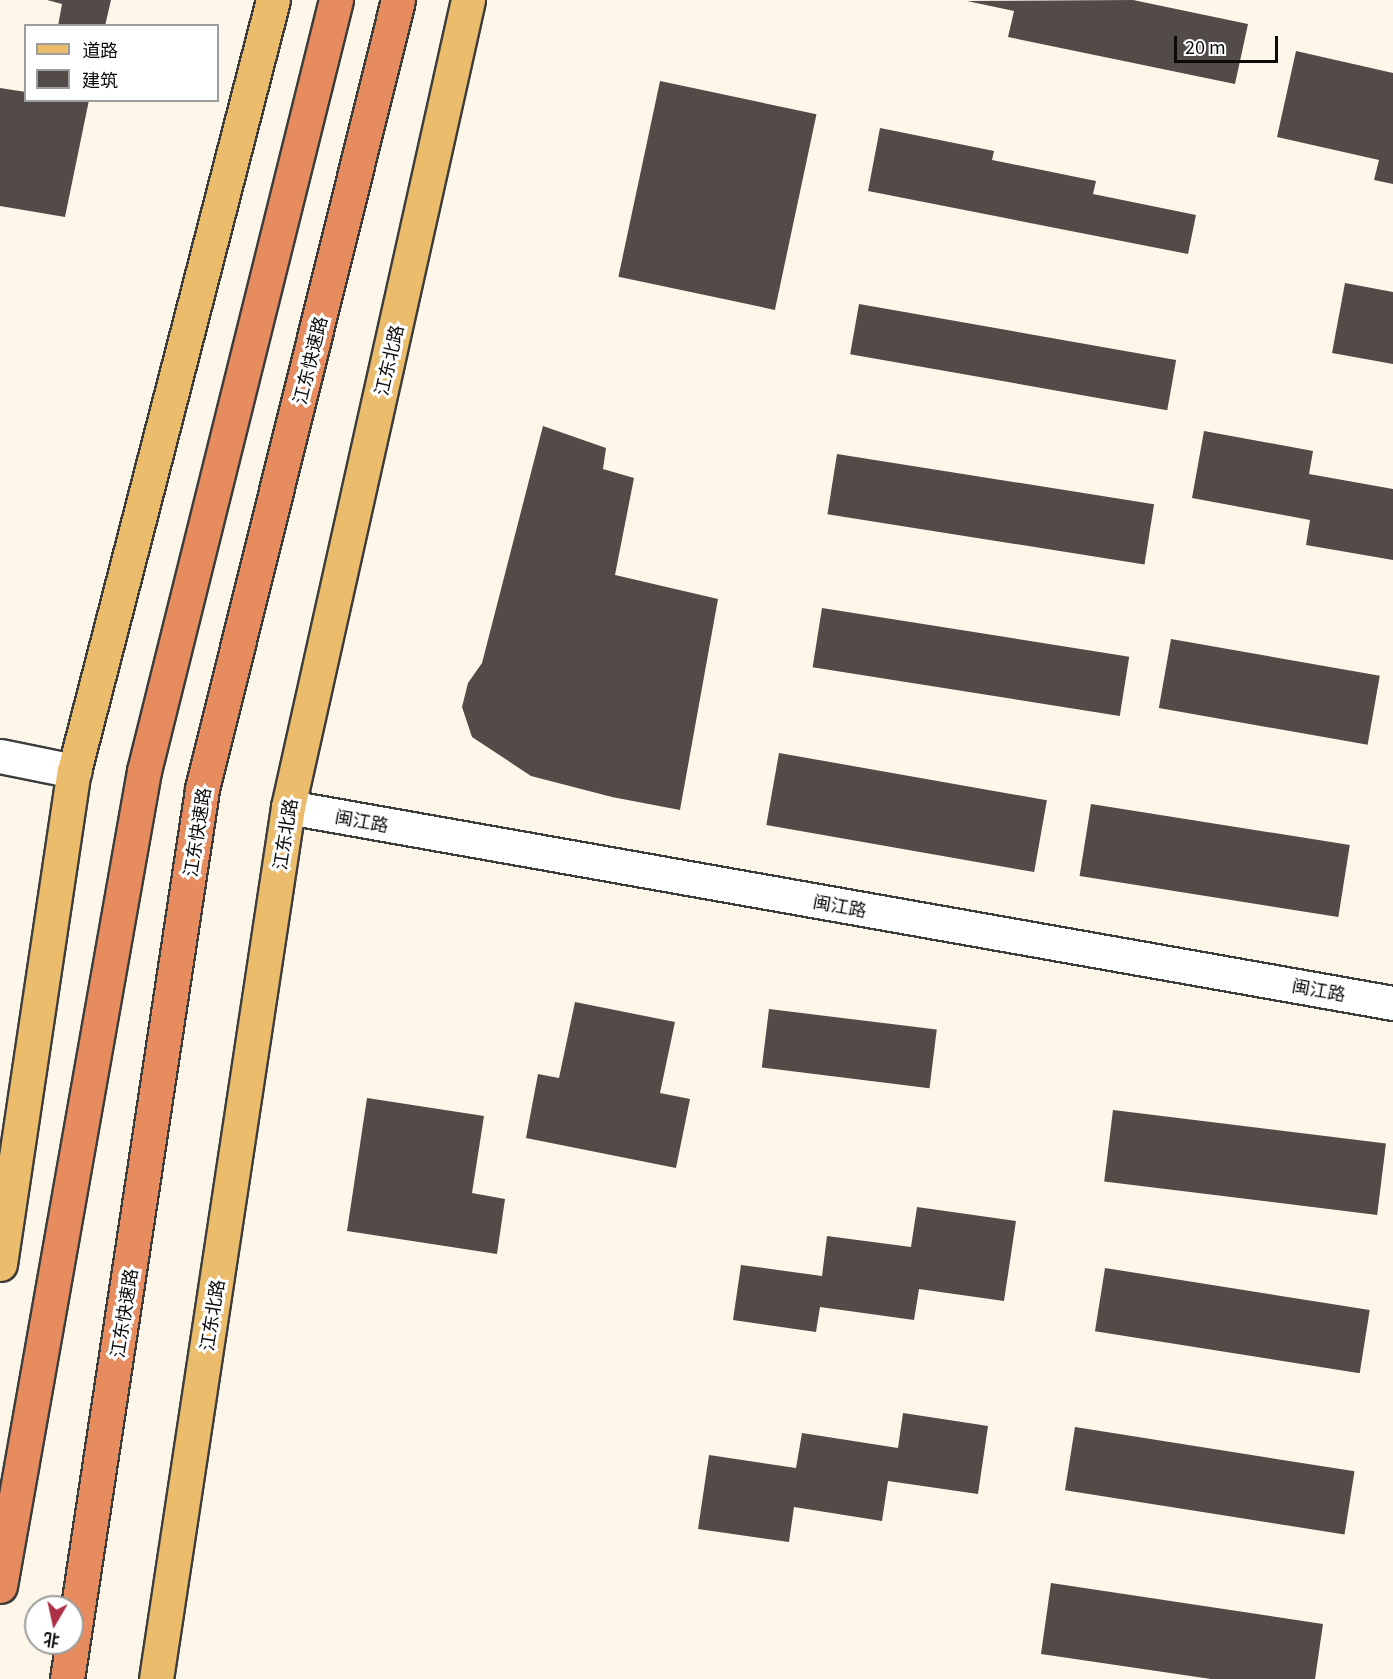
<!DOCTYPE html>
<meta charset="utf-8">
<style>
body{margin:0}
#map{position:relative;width:1393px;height:1679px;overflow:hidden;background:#fdf7ea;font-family:Georgia,"Noto Sans SC",serif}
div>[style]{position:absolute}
.building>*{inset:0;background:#524b48;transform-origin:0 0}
.roads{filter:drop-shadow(2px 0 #3d3d3d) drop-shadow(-2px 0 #3d3d3d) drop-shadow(0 2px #3d3d3d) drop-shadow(0 -2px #3d3d3d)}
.minor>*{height:33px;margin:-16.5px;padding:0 16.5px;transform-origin:16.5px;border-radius:16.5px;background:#fff}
.major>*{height:33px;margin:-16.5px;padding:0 16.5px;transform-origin:16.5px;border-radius:16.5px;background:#ebbc6c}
.highway>*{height:33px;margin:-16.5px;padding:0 16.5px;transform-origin:16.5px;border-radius:16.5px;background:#e68c5f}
span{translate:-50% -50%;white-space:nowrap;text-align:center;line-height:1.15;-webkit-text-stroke:6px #fff;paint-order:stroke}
.street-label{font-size:18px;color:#0a0a0a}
.legend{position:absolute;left:24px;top:24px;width:195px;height:78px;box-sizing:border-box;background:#fff;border:2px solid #9d9d9d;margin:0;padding:8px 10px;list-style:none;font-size:18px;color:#0a0a0a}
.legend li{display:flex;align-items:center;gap:12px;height:30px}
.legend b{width:30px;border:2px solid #9d9d9d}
.north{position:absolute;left:24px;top:1595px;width:60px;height:60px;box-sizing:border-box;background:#fff;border:2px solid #9d9d9d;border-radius:50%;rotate:189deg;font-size:16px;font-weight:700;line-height:24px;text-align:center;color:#0a0a0a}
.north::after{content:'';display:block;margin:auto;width:21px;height:27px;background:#ac3146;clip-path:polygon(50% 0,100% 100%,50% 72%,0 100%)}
.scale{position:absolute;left:1174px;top:36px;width:104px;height:27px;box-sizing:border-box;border:3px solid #0a0a0a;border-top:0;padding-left:8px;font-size:18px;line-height:21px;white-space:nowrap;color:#0a0a0a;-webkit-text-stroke:4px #fff;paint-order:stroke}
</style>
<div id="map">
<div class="building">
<i style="clip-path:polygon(47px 0,111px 0,105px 26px,58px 26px,62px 4px)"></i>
<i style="clip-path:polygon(1133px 0,1248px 24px,1235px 84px,1008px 37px,1014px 11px,967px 1px)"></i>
<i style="clip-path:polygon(1296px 51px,1393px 73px,1393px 184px,1374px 180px,1379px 160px,1277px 137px)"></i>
<i style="left:660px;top:81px;width:160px;height:200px;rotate:12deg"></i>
<i style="clip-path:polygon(0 88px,26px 92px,26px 100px,89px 100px,65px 217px,0 206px)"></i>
<i style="clip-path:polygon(880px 128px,994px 151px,992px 160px,1096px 181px,1093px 194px,1196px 215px,1188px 254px,868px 191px)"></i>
<i style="clip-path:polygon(1345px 283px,1393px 292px,1393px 364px,1332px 353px)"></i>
<i style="left:859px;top:304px;width:322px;height:51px;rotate:10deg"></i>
<i style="clip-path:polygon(543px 426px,606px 448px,603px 469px,634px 478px,615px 575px,718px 599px,680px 810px,612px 797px,531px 776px,472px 737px,462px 707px,468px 683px,482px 663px)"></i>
<i style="clip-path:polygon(1204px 431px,1313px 451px,1309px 474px,1393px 489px,1393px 560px,1306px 545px,1310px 520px,1192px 498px)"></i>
<i style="left:837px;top:454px;width:321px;height:61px;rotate:9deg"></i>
<i style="left:822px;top:608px;width:311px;height:60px;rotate:9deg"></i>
<i style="left:1171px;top:639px;width:212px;height:70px;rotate:10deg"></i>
<i style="left:779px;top:753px;width:272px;height:73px;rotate:10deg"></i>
<i style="left:1091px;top:804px;width:262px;height:73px;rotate:9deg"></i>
<i style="clip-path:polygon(575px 1002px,675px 1022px,660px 1093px,690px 1099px,676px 1168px,526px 1138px,538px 1074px,559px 1078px)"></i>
<i style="left:769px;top:1009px;width:169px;height:59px;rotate:7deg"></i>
<i style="clip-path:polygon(367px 1098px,484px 1116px,472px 1193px,505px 1199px,497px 1254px,347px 1231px)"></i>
<i style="left:1113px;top:1110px;width:275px;height:72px;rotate:7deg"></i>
<i style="clip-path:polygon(917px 1207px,1016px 1221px,1004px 1301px,919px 1289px,914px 1320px,820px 1307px,816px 1332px,733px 1320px,741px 1265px,822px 1276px,827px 1236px,911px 1247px)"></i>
<i style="left:1105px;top:1268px;width:268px;height:64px;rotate:9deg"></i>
<i style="clip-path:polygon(903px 1413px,988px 1426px,978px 1494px,888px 1481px,882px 1521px,794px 1507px,789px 1542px,698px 1529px,709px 1455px,796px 1468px,802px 1433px,898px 1448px)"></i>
<i style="left:1075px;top:1427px;width:283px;height:64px;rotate:9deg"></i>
<i style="clip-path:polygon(1051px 1583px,1323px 1624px,1315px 1679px,1211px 1679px,1041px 1654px)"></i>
</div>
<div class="roads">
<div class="minor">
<i style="left:0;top:756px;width:76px;rotate:11.5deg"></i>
<i style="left:288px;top:807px;width:1122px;rotate:10.06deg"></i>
</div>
<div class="major">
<i style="left:0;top:1264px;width:499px;rotate:-81.5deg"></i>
<i style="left:74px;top:771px;width:796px;rotate:-75.53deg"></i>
<i style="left:156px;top:1679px;width:882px;rotate:-81.39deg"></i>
<i style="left:288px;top:807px;width:827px;rotate:-77.43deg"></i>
</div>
<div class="highway">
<i style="left:0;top:1586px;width:828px;rotate:-79.98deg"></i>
<i style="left:144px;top:771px;width:795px;rotate:-76.02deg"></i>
<i style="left:67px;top:1679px;width:900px;rotate:-81.37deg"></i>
<i style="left:202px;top:789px;width:813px;rotate:-76.05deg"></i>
</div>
</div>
<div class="street-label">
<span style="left:309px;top:360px;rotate:-76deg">江东快速路</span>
<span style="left:388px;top:360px;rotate:-77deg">江东北路</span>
<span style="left:362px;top:820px;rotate:10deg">闽江路</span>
<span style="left:196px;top:832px;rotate:-81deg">江东快速路</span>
<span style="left:284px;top:834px;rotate:-81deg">江东北路</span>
<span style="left:840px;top:905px;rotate:10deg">闽江路</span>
<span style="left:1319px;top:989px;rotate:10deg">闽江路</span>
<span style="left:123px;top:1313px;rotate:-81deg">江东快速路</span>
<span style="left:211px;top:1315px;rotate:-81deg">江东北路</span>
</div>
<ul class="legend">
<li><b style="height:8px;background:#ebbc6c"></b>道路</li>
<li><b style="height:16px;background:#524b48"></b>建筑</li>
</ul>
<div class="north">北</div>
<div class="scale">20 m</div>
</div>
